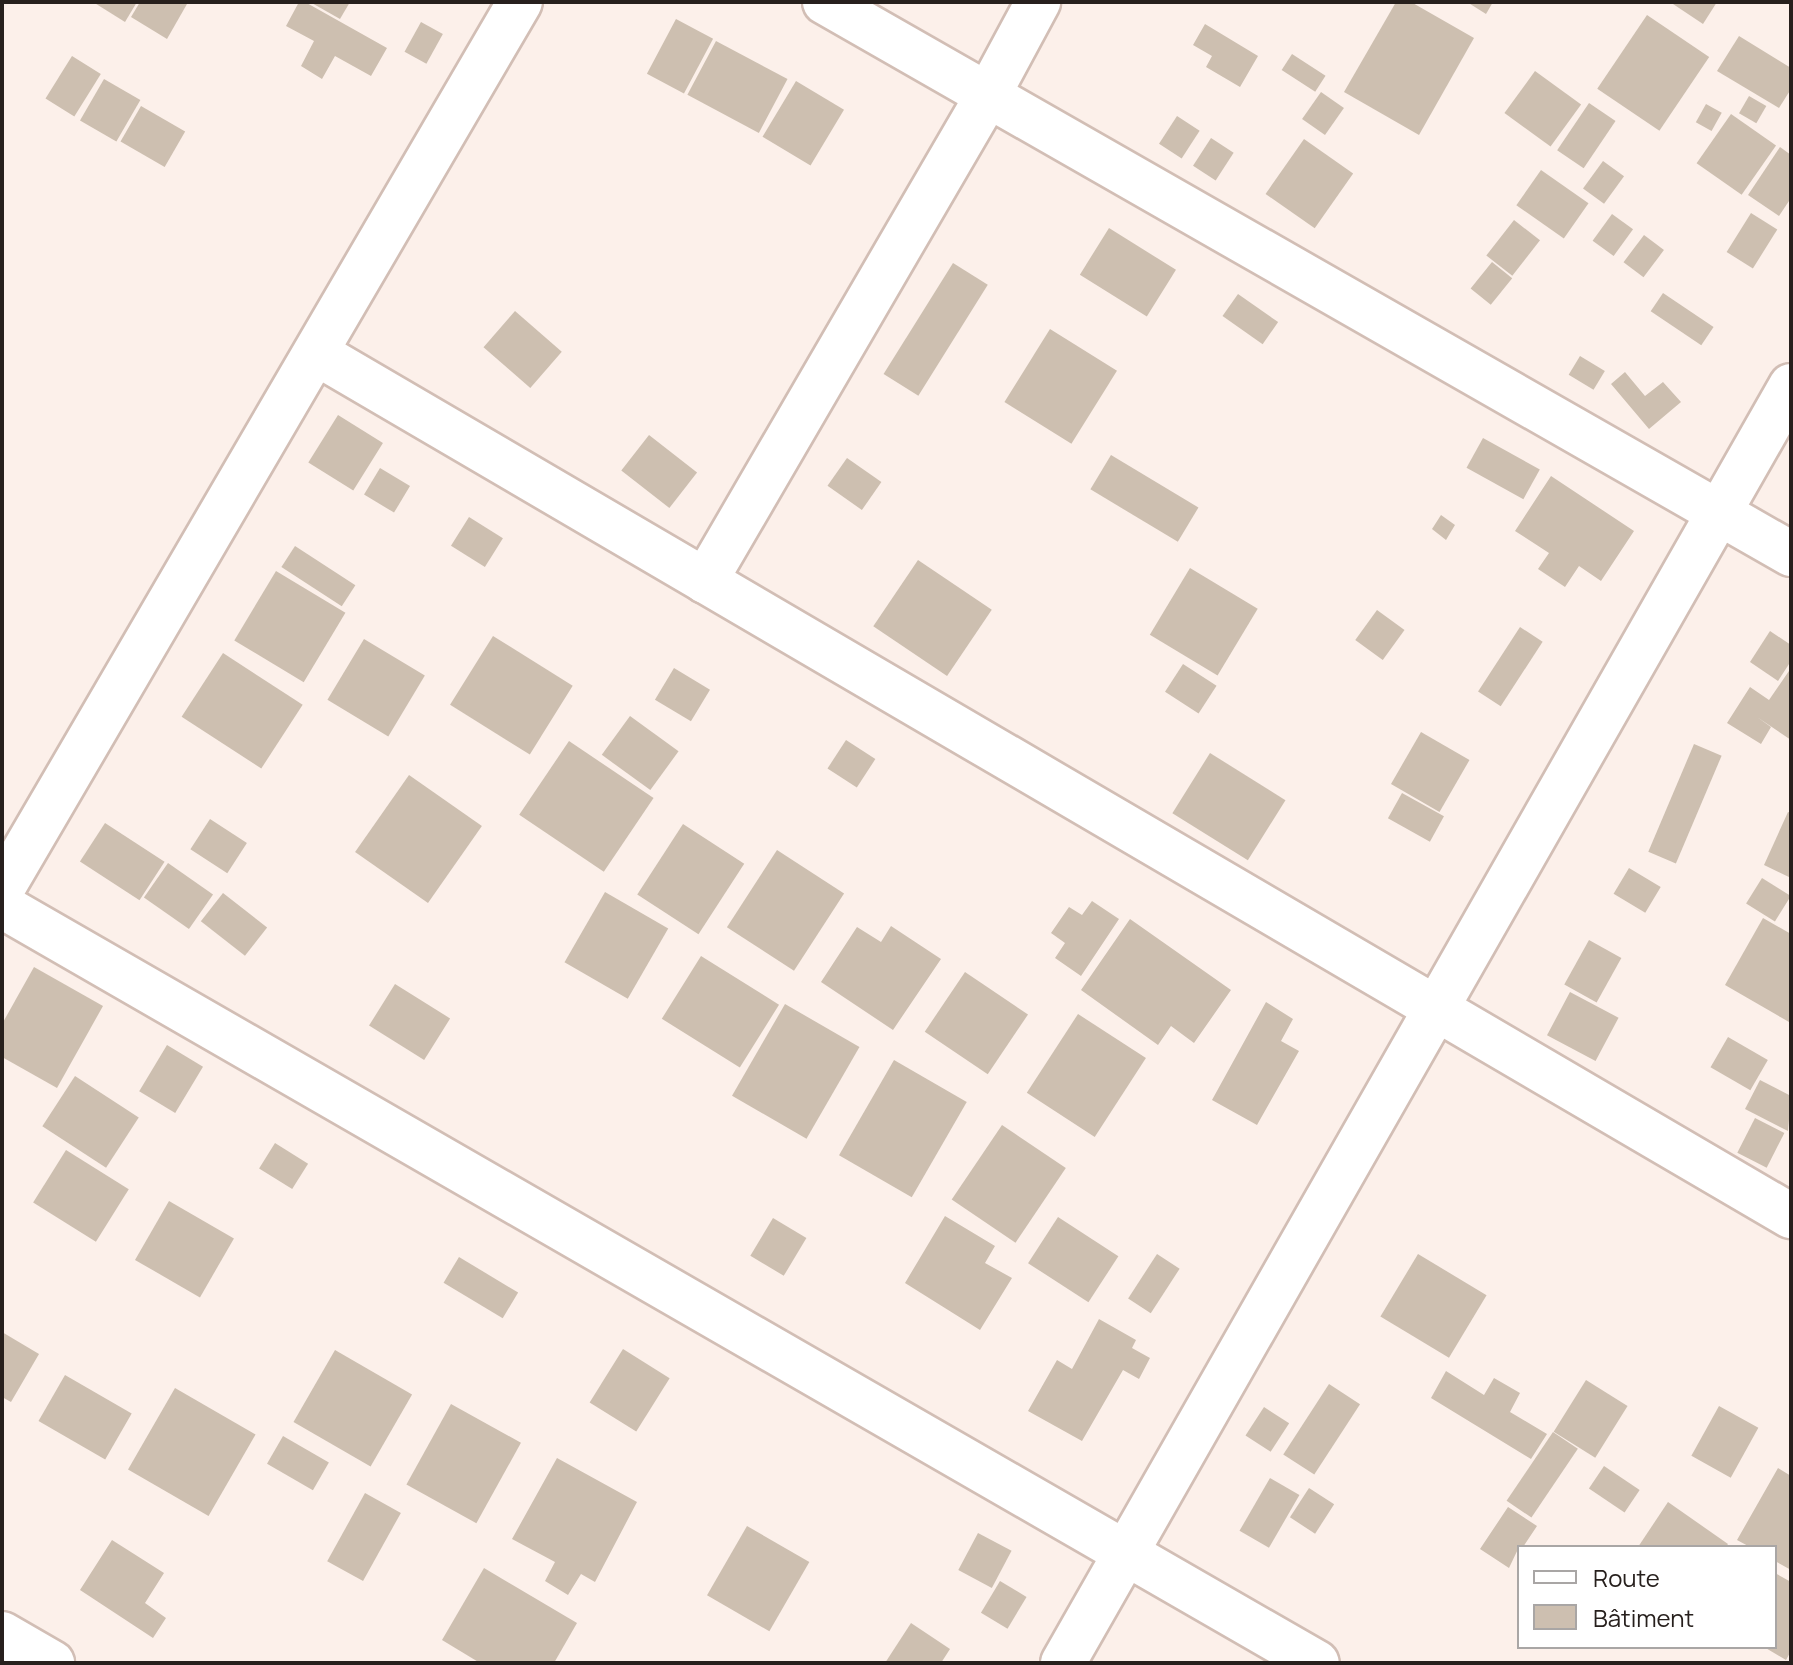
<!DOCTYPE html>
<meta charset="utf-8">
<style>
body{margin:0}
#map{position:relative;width:1793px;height:1665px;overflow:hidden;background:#fcf0ea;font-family:Manrope,sans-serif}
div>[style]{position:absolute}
.building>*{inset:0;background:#cdbfb0;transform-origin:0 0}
.roads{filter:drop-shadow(2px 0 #d2beb5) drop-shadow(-2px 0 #d2beb5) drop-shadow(0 2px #d2beb5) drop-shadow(0 -2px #d2beb5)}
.street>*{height:44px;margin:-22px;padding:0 22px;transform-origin:22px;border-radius:22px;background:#fff}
span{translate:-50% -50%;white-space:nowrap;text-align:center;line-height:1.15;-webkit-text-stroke:6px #fff;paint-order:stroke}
.frame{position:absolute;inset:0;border:4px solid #27201d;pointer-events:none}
.legend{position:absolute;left:1517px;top:1545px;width:260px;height:104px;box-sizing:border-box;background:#fff;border:2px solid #a9a6a5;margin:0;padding:10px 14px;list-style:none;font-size:24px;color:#27201d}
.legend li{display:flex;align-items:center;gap:16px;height:40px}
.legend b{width:40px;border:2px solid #a9a6a5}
</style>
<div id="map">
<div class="building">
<i style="clip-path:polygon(93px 2px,137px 2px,125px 22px)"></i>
<i style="clip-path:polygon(140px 2px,185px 2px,187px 4px,167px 39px,131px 17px)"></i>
<i style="clip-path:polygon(299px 2px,305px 2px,387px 48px,371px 76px,335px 56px,322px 79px,301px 66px,314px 41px,286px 26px)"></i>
<i style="clip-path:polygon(310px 2px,350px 2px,340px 19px)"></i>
<i style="clip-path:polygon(1396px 2px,1411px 2px,1474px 38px,1419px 135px,1344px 92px)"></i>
<i style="clip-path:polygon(1467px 2px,1493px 2px,1486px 14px)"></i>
<i style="clip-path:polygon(1670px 2px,1717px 2px,1703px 24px)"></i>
<i style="left:1647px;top:15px;width:75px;height:89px;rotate:34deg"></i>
<i style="left:676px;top:19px;width:42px;height:62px;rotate:28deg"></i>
<i style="left:421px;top:22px;width:25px;height:34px;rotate:29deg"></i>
<i style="clip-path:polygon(1205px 24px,1258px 56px,1240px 87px,1206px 67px,1212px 56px,1193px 45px)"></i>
<i style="clip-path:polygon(1739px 36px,1791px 68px,1791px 89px,1779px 108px,1717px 71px)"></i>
<i style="left:716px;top:41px;width:81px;height:61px;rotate:28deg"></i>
<i style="left:1292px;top:54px;width:40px;height:19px;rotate:33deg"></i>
<i style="left:72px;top:56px;width:34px;height:50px;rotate:32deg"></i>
<i style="left:1535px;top:71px;width:57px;height:52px;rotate:36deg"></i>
<i style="left:104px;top:79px;width:42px;height:48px;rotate:30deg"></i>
<i style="left:796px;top:81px;width:56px;height:65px;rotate:31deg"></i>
<i style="left:1321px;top:92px;width:28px;height:33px;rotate:35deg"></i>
<i style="left:1749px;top:96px;width:20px;height:20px;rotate:30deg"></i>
<i style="left:1589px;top:103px;width:32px;height:57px;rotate:34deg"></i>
<i style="left:1706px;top:104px;width:18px;height:21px;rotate:29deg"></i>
<i style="left:141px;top:106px;width:51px;height:41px;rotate:30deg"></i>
<i style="left:1731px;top:114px;width:55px;height:60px;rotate:35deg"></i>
<i style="left:1177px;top:116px;width:27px;height:33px;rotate:33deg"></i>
<i style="left:1211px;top:138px;width:27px;height:33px;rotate:33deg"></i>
<i style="left:1304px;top:139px;width:60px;height:67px;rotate:35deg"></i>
<i style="clip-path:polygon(1780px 147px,1791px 155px,1791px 198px,1779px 216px,1748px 195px)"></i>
<i style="left:1603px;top:161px;width:26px;height:34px;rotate:36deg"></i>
<i style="left:1541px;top:170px;width:58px;height:43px;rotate:35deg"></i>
<i style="left:1751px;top:213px;width:31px;height:46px;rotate:32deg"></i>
<i style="left:1612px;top:214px;width:26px;height:33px;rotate:36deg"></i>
<i style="left:1514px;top:220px;width:33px;height:45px;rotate:38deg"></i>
<i style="left:1109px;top:228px;width:79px;height:55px;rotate:32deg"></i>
<i style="left:1644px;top:235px;width:25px;height:34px;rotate:37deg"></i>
<i style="left:1492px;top:262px;width:26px;height:34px;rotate:39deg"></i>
<i style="left:953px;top:263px;width:41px;height:131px;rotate:32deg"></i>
<i style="left:1663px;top:293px;width:61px;height:22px;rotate:34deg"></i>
<i style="left:1238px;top:294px;width:49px;height:27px;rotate:35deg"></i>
<i style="left:515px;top:311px;width:62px;height:48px;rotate:41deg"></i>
<i style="left:1050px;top:329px;width:79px;height:86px;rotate:32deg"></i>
<i style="left:1580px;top:356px;width:29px;height:22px;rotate:31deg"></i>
<i style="clip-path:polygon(1625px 372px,1645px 396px,1663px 382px,1681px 402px,1649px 429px,1611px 384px)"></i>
<i style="left:338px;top:415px;width:53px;height:56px;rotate:32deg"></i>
<i style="left:649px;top:435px;width:61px;height:45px;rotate:38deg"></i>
<i style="left:1483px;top:438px;width:65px;height:34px;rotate:29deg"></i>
<i style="left:1111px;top:455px;width:102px;height:40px;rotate:31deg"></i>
<i style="left:847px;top:458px;width:42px;height:34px;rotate:35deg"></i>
<i style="left:380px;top:468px;width:35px;height:31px;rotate:31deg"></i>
<i style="clip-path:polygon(1551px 476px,1634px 531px,1601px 581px,1579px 566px,1565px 587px,1538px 569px,1549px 553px,1515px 531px)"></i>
<i style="clip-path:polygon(1441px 515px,1455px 525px,1446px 540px,1432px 529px)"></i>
<i style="left:469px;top:517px;width:40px;height:34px;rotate:32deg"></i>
<i style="left:295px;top:546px;width:72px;height:25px;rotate:33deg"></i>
<i style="left:918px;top:560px;width:89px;height:80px;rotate:34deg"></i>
<i style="left:1190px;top:568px;width:79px;height:78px;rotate:31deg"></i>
<i style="left:276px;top:571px;width:81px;height:81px;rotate:31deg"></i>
<i style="left:1377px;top:610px;width:34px;height:37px;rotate:36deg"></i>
<i style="left:1520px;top:627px;width:27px;height:77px;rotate:33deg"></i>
<i style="clip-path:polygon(1770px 631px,1791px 645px,1791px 661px,1778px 681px,1750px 662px)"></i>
<i style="left:493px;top:636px;width:94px;height:81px;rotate:32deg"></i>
<i style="left:364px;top:639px;width:71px;height:71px;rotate:31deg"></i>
<i style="left:223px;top:653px;width:95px;height:76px;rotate:33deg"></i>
<i style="left:1183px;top:664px;width:40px;height:33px;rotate:33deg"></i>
<i style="left:674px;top:668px;width:42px;height:37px;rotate:31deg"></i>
<i style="clip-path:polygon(1791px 668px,1791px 740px,1757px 717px,1771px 727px,1761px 744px,1727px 723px,1750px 687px,1769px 700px)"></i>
<i style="left:630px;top:716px;width:60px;height:48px;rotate:36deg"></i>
<i style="left:1421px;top:732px;width:56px;height:60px;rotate:30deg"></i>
<i style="left:846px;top:740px;width:35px;height:34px;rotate:33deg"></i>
<i style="left:569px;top:741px;width:102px;height:89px;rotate:34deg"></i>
<i style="left:1694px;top:744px;width:30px;height:117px;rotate:23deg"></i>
<i style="left:1210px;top:753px;width:89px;height:71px;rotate:32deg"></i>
<i style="left:409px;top:775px;width:89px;height:94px;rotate:35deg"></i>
<i style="left:1402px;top:793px;width:48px;height:29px;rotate:29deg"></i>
<i style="clip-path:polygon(1788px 812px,1791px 813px,1791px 878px,1764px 865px)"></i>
<i style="left:210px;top:819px;width:44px;height:36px;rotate:33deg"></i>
<i style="left:105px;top:823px;width:71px;height:46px;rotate:33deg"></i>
<i style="left:683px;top:824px;width:73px;height:84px;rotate:33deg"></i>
<i style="left:777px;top:850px;width:80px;height:92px;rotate:33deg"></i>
<i style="left:168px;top:863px;width:55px;height:42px;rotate:35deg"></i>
<i style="left:1629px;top:868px;width:37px;height:30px;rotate:31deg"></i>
<i style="left:1762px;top:878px;width:34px;height:30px;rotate:32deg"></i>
<i style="left:605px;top:892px;width:73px;height:81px;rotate:30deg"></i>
<i style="left:223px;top:893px;width:56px;height:36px;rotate:38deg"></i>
<i style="clip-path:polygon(1092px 901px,1119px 919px,1081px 976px,1055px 958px,1065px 943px,1051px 933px,1069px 907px,1082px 915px)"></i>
<i style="clip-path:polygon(1763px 918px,1791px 934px,1789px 1022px,1725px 985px)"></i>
<i style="clip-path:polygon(1130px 919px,1231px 990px,1194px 1043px,1171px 1026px,1158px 1045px,1081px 990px)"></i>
<i style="clip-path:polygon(891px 926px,941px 959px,893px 1030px,821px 982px,857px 927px,881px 942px)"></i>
<i style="left:1589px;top:940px;width:37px;height:51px;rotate:29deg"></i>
<i style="left:701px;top:956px;width:92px;height:74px;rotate:32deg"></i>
<i style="clip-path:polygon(34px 967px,103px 1006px,57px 1088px,2px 1057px,2px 1024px)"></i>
<i style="left:965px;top:972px;width:76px;height:72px;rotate:34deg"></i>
<i style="left:395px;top:984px;width:65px;height:49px;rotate:32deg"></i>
<i style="left:1570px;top:992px;width:55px;height:49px;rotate:28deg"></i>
<i style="clip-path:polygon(1266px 1002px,1293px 1019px,1281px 1041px,1299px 1051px,1257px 1125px,1212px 1100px)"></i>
<i style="left:785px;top:1004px;width:86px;height:106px;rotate:30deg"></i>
<i style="left:1078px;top:1014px;width:81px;height:94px;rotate:33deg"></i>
<i style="left:1728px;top:1037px;width:46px;height:35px;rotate:30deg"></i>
<i style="left:167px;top:1045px;width:42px;height:54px;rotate:31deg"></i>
<i style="left:894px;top:1060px;width:84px;height:110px;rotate:30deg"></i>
<i style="left:75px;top:1076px;width:76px;height:60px;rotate:33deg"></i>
<i style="clip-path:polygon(1760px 1080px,1791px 1096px,1788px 1131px,1745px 1109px)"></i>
<i style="left:1755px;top:1118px;width:33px;height:39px;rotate:27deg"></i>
<i style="left:1002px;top:1125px;width:77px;height:90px;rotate:34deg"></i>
<i style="left:275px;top:1143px;width:39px;height:30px;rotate:32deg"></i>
<i style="left:66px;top:1150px;width:74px;height:62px;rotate:32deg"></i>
<i style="left:169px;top:1201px;width:75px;height:68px;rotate:30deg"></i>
<i style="clip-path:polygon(945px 1216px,995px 1246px,985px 1263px,1012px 1278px,980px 1330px,905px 1283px)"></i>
<i style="left:1058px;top:1217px;width:72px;height:55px;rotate:33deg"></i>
<i style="left:773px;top:1218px;width:39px;height:44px;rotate:31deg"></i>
<i style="left:1157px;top:1254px;width:27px;height:53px;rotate:33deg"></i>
<i style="left:1418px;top:1254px;width:80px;height:73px;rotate:31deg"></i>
<i style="left:459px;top:1257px;width:69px;height:30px;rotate:31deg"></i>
<i style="clip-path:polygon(1099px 1319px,1136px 1340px,1132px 1348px,1150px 1358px,1139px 1379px,1123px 1370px,1082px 1441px,1028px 1411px,1057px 1360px,1072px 1369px)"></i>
<i style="clip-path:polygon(2px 1332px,39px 1354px,11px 1402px,2px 1397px)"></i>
<i style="left:623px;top:1349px;width:55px;height:63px;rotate:32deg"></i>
<i style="left:335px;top:1350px;width:89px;height:83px;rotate:30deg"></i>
<i style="clip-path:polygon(1446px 1371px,1484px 1395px,1494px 1378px,1520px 1393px,1510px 1412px,1547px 1434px,1531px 1459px,1431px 1398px)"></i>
<i style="left:65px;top:1375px;width:77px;height:53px;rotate:30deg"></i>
<i style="left:1586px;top:1380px;width:49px;height:61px;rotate:32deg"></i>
<i style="left:1329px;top:1384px;width:37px;height:84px;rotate:33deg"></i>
<i style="left:175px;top:1388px;width:93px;height:94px;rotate:30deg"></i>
<i style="left:451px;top:1404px;width:80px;height:92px;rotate:29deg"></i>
<i style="left:1719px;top:1406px;width:45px;height:57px;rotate:29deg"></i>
<i style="left:1264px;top:1407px;width:30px;height:34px;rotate:33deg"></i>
<i style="left:1553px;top:1432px;width:30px;height:83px;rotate:34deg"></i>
<i style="left:283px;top:1436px;width:53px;height:32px;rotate:30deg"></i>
<i style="clip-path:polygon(557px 1458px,637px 1502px,595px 1582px,581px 1574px,568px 1595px,545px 1581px,555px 1562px,512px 1539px)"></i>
<i style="left:1604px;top:1466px;width:43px;height:27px;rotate:34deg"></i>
<i style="clip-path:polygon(1778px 1468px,1791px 1476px,1791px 1570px,1775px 1561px,1775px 1547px,1750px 1547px,1737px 1540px)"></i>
<i style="left:1270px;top:1478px;width:34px;height:61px;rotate:30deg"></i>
<i style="left:1309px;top:1488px;width:30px;height:35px;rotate:33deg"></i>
<i style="left:365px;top:1493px;width:41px;height:78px;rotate:29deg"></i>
<i style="clip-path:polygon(1668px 1502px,1728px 1544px,1726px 1547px,1638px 1547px)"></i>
<i style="clip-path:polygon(1508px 1507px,1537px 1526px,1523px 1547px,1519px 1547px,1509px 1568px,1480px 1549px)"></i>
<i style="left:747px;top:1526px;width:72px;height:80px;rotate:30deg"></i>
<i style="left:978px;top:1533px;width:38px;height:42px;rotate:28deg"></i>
<i style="clip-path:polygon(112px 1540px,164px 1573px,145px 1603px,166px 1618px,153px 1638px,80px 1590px)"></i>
<i style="clip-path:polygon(484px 1568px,577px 1623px,554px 1663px,480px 1663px,442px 1640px)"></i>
<i style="clip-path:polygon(1775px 1573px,1791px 1582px,1791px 1651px,1786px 1660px,1764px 1647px,1775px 1647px)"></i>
<i style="left:1000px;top:1581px;width:31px;height:37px;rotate:31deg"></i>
<i style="clip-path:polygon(911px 1623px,950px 1649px,941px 1663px,885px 1663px)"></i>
</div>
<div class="roads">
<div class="street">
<i style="left:825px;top:2px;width:1113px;rotate:29.74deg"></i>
<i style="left:318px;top:354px;width:1707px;rotate:30.34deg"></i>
<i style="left:705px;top:581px;width:562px;rotate:-59.79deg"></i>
<i style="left:988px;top:95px;width:106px;rotate:-61.7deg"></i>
<i style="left:2px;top:889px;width:1027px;rotate:-59.72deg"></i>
<i style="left:2px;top:906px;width:1517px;rotate:29.93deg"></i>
<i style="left:2px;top:1634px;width:58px;rotate:30.1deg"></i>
<i style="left:1063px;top:1663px;width:1470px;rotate:-60.31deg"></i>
</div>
</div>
<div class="frame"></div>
<ul class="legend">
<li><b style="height:10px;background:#fff"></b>Route</li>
<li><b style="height:22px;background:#cdbfb0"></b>Bâtiment</li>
</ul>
</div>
